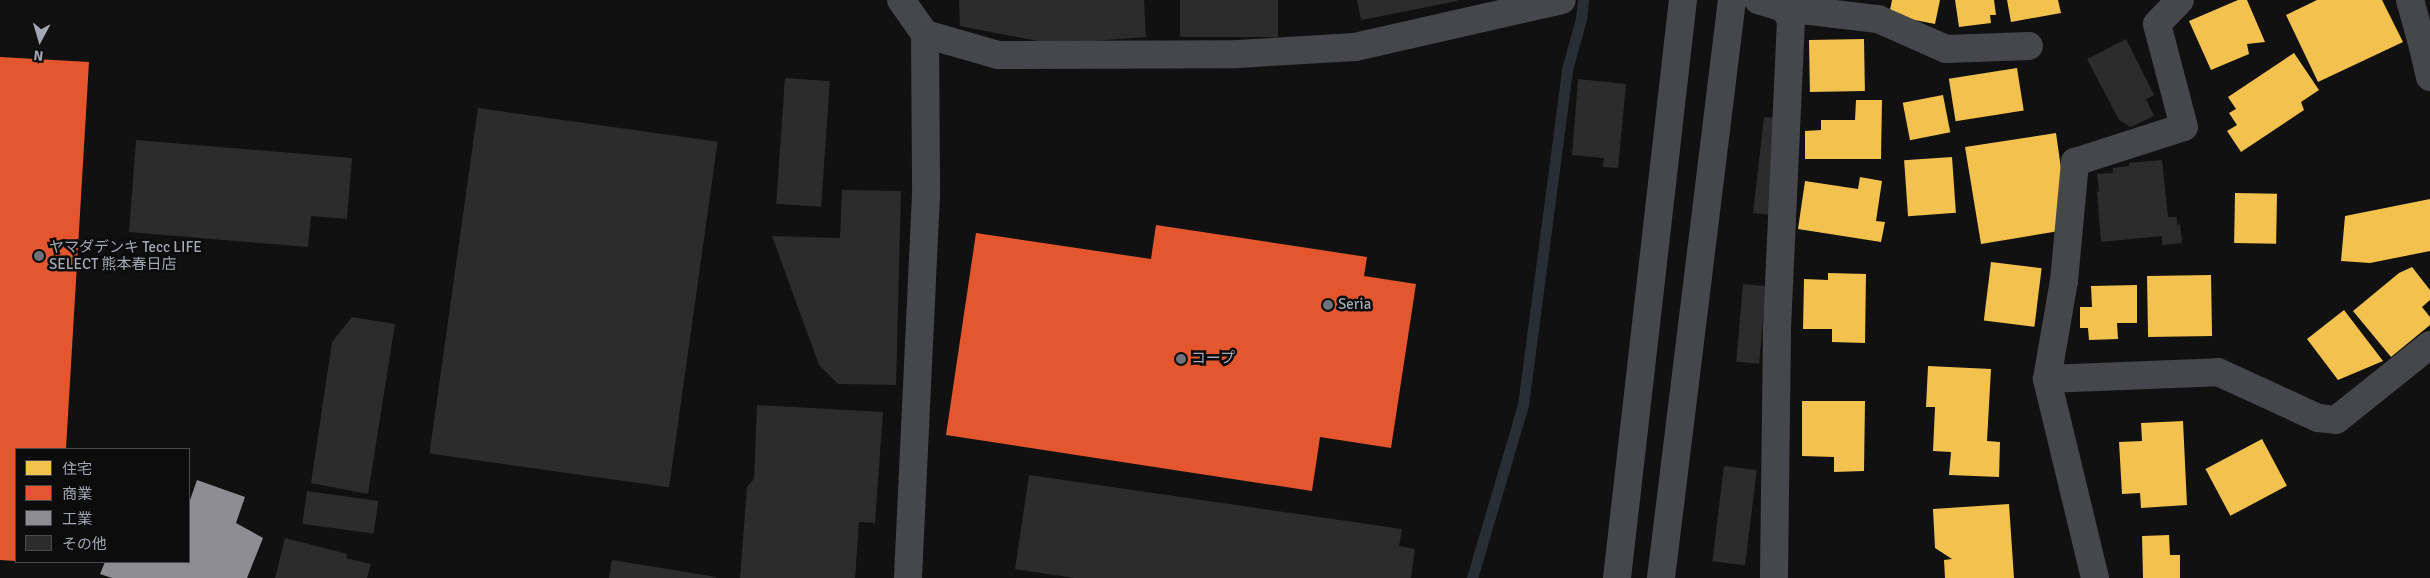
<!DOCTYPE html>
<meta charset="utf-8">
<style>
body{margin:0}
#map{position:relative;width:2430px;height:578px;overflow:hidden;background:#111112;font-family:Signika,"Noto Sans JP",sans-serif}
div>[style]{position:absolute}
.homes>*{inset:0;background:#f2c14e;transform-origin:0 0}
.shops>*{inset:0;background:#e4572e}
.industry>*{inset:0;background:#8d8d92}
.stream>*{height:11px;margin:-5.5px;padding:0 5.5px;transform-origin:5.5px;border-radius:5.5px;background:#282e34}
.building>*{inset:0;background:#2c2c2d;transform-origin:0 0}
.minor>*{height:28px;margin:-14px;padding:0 14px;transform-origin:14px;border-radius:14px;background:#46474a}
.dots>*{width:14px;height:14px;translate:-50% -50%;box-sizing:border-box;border:2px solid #0c0c0d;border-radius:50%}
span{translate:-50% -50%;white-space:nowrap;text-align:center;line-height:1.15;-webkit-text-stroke:5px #0c0c0d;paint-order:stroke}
.poi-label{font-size:15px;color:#a2a7b3}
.left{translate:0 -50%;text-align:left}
.legend{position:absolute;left:15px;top:448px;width:175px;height:115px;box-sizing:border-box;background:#0c0c0d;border:1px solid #484a4f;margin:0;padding:6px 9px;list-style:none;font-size:15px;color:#a2a7b3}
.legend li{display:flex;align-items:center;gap:10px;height:25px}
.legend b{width:25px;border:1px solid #484a4f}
.north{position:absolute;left:15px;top:15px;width:50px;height:50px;-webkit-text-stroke:4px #0c0c0d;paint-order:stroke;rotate:186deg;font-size:14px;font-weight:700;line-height:20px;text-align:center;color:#a2a7b3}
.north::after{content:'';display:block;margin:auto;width:18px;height:22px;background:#a2a7b3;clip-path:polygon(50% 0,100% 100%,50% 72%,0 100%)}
</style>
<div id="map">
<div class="homes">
<i style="clip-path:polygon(1892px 0,1940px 0,1935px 24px,1889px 15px)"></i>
<i style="clip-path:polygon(1955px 0,1994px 0,1996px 15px,1990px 15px,1991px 23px,1959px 27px)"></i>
<i style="clip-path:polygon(2007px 0,2058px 0,2061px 13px,2011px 22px)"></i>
<i style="clip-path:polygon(2238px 0,2247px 0,2265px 42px,2247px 44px,2249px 54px,2211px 70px,2189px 21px)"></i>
<i style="clip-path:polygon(2317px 0,2382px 0,2403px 42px,2318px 82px,2286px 15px)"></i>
<i style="left:1864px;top:39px;width:52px;height:55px;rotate:89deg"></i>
<i style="clip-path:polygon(2294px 53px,2319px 90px,2301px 102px,2304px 110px,2241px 152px,2227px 131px,2237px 125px,2229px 113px,2236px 109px,2228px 97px)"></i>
<i style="left:2017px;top:68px;width:43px;height:69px;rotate:81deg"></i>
<i style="left:1943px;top:95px;width:38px;height:41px;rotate:79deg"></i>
<i style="clip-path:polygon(1856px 100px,1882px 100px,1881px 159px,1805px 159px,1805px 131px,1821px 130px,1821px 120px,1855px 120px)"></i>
<i style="clip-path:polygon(2056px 133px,2065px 197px,2065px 230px,1981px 244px,1965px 147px)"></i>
<i style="left:1952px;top:157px;width:56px;height:48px;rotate:86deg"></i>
<i style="clip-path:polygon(1860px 177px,1882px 181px,1876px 221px,1885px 222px,1881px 242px,1798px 229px,1805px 181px,1858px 189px)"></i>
<i style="left:2235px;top:193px;width:42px;height:50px;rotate:1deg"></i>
<i style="clip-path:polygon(2430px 199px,2430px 251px,2370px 263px,2341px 261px,2345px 216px)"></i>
<i style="left:1991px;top:262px;width:51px;height:59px;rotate:7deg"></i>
<i style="clip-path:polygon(2412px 267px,2430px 290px,2430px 300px,2422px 307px,2430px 317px,2430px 325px,2391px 357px,2353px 311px,2399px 273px)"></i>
<i style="clip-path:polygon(1828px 273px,1866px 274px,1865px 343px,1832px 342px,1832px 329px,1803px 329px,1804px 279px,1828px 280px)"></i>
<i style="left:2211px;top:275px;width:61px;height:64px;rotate:89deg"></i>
<i style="clip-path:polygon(2137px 285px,2137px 323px,2117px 323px,2118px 339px,2089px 340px,2088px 328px,2080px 328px,2080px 307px,2092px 307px,2091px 286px)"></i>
<i style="clip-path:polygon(2344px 310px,2383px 361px,2338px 380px,2307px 339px)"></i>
<i style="clip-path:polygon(1928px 366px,1991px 369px,1987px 441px,2000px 442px,1999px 477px,1949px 475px,1951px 452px,1933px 451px,1935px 407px,1926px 407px)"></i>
<i style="clip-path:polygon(1802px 401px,1865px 401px,1864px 471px,1834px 472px,1834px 457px,1802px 456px)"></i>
<i style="clip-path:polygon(2183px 421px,2187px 505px,2141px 508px,2140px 493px,2122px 494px,2119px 442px,2142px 441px,2141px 423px)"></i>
<i style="left:2262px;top:439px;width:53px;height:64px;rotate:62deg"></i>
<i style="clip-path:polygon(2009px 504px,2014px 578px,1945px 578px,1944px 560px,1952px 559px,1935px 548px,1933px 509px)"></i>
<i style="clip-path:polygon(2169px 535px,2170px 555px,2180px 555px,2180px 578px,2143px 578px,2142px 536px)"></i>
</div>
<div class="shops">
<i style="clip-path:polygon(0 57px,89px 62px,66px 449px,16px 449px,16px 561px,0 560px)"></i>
<i style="clip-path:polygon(1156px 225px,1367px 257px,1364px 276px,1416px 284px,1391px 448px,1320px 437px,1312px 491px,946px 435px,976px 233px,1151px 259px)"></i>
</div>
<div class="industry">
<i style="clip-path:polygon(197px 480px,245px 497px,236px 523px,263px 538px,247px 578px,112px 578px,100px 574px,105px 562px,189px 562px,189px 503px)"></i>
</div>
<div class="stream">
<i style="left:1472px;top:578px;width:180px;rotate:-73.6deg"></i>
<i style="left:1523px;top:405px;width:339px;rotate:-82.5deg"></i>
<i style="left:1567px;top:69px;width:52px;rotate:-74.4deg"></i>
<i style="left:1581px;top:19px;width:19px;rotate:-84deg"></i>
</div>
<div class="building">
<i style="clip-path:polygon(959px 0,1144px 0,1146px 37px,1053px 44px,960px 26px)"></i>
<i style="left:1180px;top:0;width:98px;height:37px"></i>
<i style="clip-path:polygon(1357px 0,1457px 0,1457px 1px,1361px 20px)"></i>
<i style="clip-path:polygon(2126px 39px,2154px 95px,2146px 99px,2154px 116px,2131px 127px,2119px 120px,2087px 59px)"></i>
<i style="left:785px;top:78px;width:45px;height:126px;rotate:4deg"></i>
<i style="clip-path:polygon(1578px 79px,1626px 84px,1618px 168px,1603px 167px,1604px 158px,1572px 155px)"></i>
<i style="left:478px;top:108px;width:242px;height:349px;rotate:8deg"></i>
<i style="clip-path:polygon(1764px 117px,1777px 118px,1771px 215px,1753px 213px)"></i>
<i style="clip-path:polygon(136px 140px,352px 158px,347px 219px,311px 216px,308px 247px,129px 232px)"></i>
<i style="clip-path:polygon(2162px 160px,2168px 217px,2177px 217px,2177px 225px,2180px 224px,2182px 243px,2162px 245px,2162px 236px,2101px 242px,2097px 191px,2099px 192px,2097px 174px,2113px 173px,2113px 168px,2129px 166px,2129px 163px)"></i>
<i style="clip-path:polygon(842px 190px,901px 191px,896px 385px,838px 384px,819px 365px,772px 236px,840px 238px)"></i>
<i style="left:1743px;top:284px;width:23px;height:78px;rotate:5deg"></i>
<i style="clip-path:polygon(352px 317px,395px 324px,368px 494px,311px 483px,332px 342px)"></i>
<i style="clip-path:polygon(757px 405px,883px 412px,875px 523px,859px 522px,855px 578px,740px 578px,747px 487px,754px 479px)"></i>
<i style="left:1724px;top:466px;width:33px;height:96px;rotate:7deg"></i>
<i style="clip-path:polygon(1029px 475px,1402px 529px,1399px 546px,1415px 549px,1411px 578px,1074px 578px,1015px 569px)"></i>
<i style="left:307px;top:491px;width:72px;height:33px;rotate:8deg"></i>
<i style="clip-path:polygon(285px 538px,347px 554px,346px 558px,371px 564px,367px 578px,275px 578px)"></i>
<i style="clip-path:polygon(612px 560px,716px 577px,716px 578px,609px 578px)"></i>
</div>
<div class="minor">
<i style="left:901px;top:0;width:42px;rotate:54.8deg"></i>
<i style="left:925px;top:34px;width:161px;rotate:89.6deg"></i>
<i style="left:926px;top:195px;width:383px;rotate:92.7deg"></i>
<i style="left:1758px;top:0;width:27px;rotate:17deg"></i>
<i style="left:1784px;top:8px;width:14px;rotate:60deg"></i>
<i style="left:1791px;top:20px;width:309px;rotate:92.6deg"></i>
<i style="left:1777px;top:329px;width:249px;rotate:90.7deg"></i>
<i style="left:2410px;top:0;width:49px;rotate:74.5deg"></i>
<i style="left:2423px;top:47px;width:7px;rotate:16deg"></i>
<i style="left:1784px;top:8px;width:95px;rotate:6.7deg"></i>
<i style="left:1878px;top:19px;width:74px;rotate:23.8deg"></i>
<i style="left:1946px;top:49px;width:83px;rotate:-2.1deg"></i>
<i style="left:925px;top:34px;width:76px;rotate:16deg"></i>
<i style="left:998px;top:55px;width:239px;rotate:-0.2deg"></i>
<i style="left:1237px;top:54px;width:118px;rotate:-3.4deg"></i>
<i style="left:1355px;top:47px;width:212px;rotate:-12.8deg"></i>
<i style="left:2423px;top:47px;width:31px;rotate:77deg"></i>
<i style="left:2047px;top:379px;width:99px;rotate:-80.2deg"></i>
<i style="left:2064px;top:281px;width:120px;rotate:-84.7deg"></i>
<i style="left:2075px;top:162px;width:114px;rotate:-17.8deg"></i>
<i style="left:2184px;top:127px;width:106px;rotate:-104.7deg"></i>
<i style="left:2157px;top:24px;width:33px;rotate:-46deg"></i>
<i style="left:1617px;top:578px;width:582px;rotate:-83.49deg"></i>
<i style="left:1661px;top:578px;width:582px;rotate:-83deg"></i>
<i style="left:2095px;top:578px;width:205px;rotate:-103.6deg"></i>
<i style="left:2047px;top:379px;width:171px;rotate:-2.3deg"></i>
<i style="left:2218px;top:372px;width:110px;rotate:24.7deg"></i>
<i style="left:2318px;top:418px;width:18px;rotate:6deg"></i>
<i style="left:2336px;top:420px;width:120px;rotate:-38.6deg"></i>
</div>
<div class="dots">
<i style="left:39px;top:256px;background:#6f727b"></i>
<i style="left:1328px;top:305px;background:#6f727b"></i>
<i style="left:1181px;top:359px;background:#6f727b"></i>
</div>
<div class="poi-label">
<span class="left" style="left:49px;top:256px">ヤマダデンキ Tecc LIFE<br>SELECT 熊本春日店</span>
<span class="left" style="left:1338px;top:305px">Seria</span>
<span class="left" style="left:1191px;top:359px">コープ</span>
</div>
<ul class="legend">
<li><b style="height:14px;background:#f2c14e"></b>住宅</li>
<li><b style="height:14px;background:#e4572e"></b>商業</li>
<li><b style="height:14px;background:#8d8d92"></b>工業</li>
<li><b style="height:14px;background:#2c2c2d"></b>その他</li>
</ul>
<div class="north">N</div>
</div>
